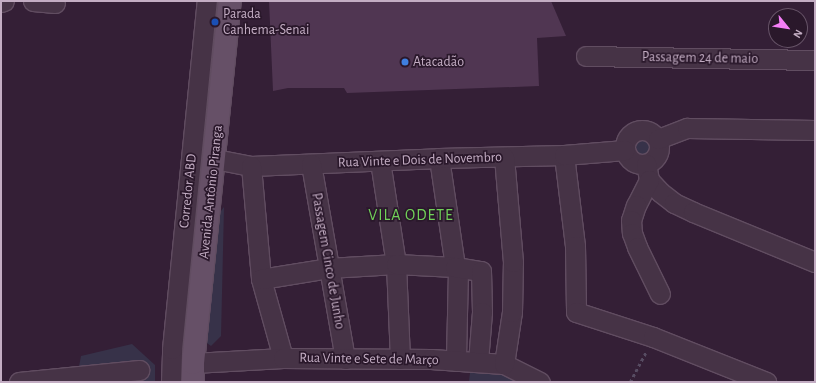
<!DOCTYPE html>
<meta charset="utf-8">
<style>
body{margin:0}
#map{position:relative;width:816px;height:383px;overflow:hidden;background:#341f36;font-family:"Alegreya Sans",sans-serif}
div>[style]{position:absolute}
.green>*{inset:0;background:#373249}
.round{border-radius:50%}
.building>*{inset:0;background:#503652}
.path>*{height:2.5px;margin-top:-1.25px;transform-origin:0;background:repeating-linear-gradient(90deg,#574c62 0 3px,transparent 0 6px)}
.roads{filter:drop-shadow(1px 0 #614d61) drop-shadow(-1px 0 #614d61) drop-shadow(0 1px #614d61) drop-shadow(0 -1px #614d61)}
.minor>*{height:19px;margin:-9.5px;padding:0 9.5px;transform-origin:9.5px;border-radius:9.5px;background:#463346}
.minor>.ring{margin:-9.5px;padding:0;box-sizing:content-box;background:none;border:19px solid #463346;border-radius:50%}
.major>*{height:22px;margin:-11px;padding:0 11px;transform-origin:11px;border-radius:11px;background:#665067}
.dots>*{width:11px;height:11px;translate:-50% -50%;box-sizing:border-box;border:2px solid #2a182b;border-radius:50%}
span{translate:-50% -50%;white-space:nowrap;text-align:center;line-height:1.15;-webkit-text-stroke:3.5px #2a182b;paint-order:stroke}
.poi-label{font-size:14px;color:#c3adc3}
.left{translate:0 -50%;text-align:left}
.street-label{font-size:14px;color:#c3adc3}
.quarter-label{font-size:16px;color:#71d259;letter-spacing:1px}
.frame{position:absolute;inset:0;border:2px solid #c3adc3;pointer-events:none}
.north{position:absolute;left:768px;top:8px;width:40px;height:40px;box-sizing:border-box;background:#2a182b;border:1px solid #675468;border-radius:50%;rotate:120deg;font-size:11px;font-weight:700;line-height:16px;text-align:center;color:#c3adc3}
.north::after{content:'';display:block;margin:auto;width:14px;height:18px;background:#f57ef7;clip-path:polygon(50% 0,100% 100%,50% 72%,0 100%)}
</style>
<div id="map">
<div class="green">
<i class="round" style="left:632px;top:138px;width:18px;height:18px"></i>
<i style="clip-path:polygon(224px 207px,221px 336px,211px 346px,204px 341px,218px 215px)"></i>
<i style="clip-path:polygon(132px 344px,155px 365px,155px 382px,76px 382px,81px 356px)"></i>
<i style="clip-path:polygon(471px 365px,494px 368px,529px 382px,469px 381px)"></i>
</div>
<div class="building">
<i style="clip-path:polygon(269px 1px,551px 1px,566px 36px,537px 38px,539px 86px,347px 93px,344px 88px,288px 88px,273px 91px)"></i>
</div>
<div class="path">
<i style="left:630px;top:382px;width:34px;rotate:-62deg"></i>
</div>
<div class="roads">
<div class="minor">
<i style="left:33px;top:1px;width:22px;rotate:5deg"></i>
<i style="left:1px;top:2px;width:3px;rotate:-18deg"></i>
<i style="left:586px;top:56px;width:229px;rotate:1deg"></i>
<i class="ring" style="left:625px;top:130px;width:15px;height:15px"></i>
<i style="left:658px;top:139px;width:31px;rotate:-21deg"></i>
<i style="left:687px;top:128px;width:128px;rotate:0.9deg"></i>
<i style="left:564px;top:155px;width:92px;rotate:83.1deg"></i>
<i style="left:575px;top:246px;width:66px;rotate:89.1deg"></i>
<i style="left:576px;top:312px;width:81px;rotate:18deg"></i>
<i style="left:653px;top:337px;width:122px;rotate:21.7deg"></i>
<i style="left:439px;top:158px;width:110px;rotate:81.6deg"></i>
<i style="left:455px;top:267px;width:4px;rotate:45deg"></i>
<i style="left:458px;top:270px;width:91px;rotate:91.3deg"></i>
<i style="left:215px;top:159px;width:37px;rotate:11deg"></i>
<i style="left:251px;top:166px;width:188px;rotate:-2.4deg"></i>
<i style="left:439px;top:158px;width:125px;rotate:-1.4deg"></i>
<i style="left:564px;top:155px;width:61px;rotate:-4.7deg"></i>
<i style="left:380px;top:161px;width:104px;rotate:81.2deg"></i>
<i style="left:396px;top:264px;width:95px;rotate:87.6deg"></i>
<i style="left:311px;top:164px;width:198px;rotate:80.1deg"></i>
<i style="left:646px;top:164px;width:16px;rotate:79deg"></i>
<i style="left:649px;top:180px;width:16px;rotate:47deg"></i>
<i style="left:660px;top:192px;width:18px;rotate:38deg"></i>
<i style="left:674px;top:203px;width:21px;rotate:25deg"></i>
<i style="left:693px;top:212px;width:132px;rotate:22.3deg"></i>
<i style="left:251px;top:166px;width:113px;rotate:84.9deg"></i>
<i style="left:261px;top:279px;width:82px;rotate:74.4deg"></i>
<i style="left:649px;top:180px;width:28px;rotate:117deg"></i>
<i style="left:636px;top:205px;width:16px;rotate:108deg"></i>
<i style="left:631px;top:220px;width:13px;rotate:86deg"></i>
<i style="left:632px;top:233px;width:15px;rotate:70deg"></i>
<i style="left:637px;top:247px;width:52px;rotate:63.9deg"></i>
<i style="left:261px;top:279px;width:68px;rotate:-9.3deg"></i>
<i style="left:328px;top:268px;width:68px;rotate:-3.4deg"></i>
<i style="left:396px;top:264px;width:59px;rotate:2.9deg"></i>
<i style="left:455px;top:267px;width:26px;rotate:9deg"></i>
<i style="left:481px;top:271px;width:41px;rotate:88.6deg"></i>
<i style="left:482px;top:312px;width:50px;rotate:94.6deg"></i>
<i style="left:193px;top:363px;width:90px;rotate:-3.2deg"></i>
<i style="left:283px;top:358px;width:148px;rotate:0.4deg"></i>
<i style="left:431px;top:359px;width:73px;rotate:3.9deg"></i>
<i style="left:504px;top:364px;width:40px;rotate:26.6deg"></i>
<i style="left:504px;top:364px;width:53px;rotate:-81.3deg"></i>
<i style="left:512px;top:312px;width:50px;rotate:-88.9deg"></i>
<i style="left:513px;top:262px;width:105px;rotate:-94.9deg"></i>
<i style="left:19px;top:382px;width:121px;rotate:-5.7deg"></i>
<i style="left:171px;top:382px;width:33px;rotate:-88deg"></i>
<i style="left:172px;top:349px;width:350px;rotate:-84.3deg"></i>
</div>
<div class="major">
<i style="left:193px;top:382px;width:19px;rotate:-90deg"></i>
<i style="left:193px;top:363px;width:364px;rotate:-84.2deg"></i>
</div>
</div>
<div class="dots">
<i style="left:215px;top:22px;background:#1a4fb4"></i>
<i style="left:405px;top:62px;background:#3f7fe0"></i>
</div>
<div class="poi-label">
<span class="left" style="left:223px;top:22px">Parada<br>Canhema-Senai</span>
<span class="left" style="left:413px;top:62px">Atacadão</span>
</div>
<div class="street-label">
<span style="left:700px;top:58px;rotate:1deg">Passagem 24 de maio</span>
<span style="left:420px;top:160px;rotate:-2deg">Rua Vinte e Dois de Novembro</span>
<span style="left:188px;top:191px;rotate:-84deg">Corredor ABD</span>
<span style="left:211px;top:192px;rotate:-84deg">Avenida Antônio Piranga</span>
<span style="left:328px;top:261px;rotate:80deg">Passagem Cinco de Junho</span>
<span style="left:369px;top:359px;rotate:1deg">Rua Vinte e Sete de Março</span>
</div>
<div class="quarter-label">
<span style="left:411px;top:215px">VILA ODETE</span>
</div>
<div class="frame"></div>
<div class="north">N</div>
</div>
